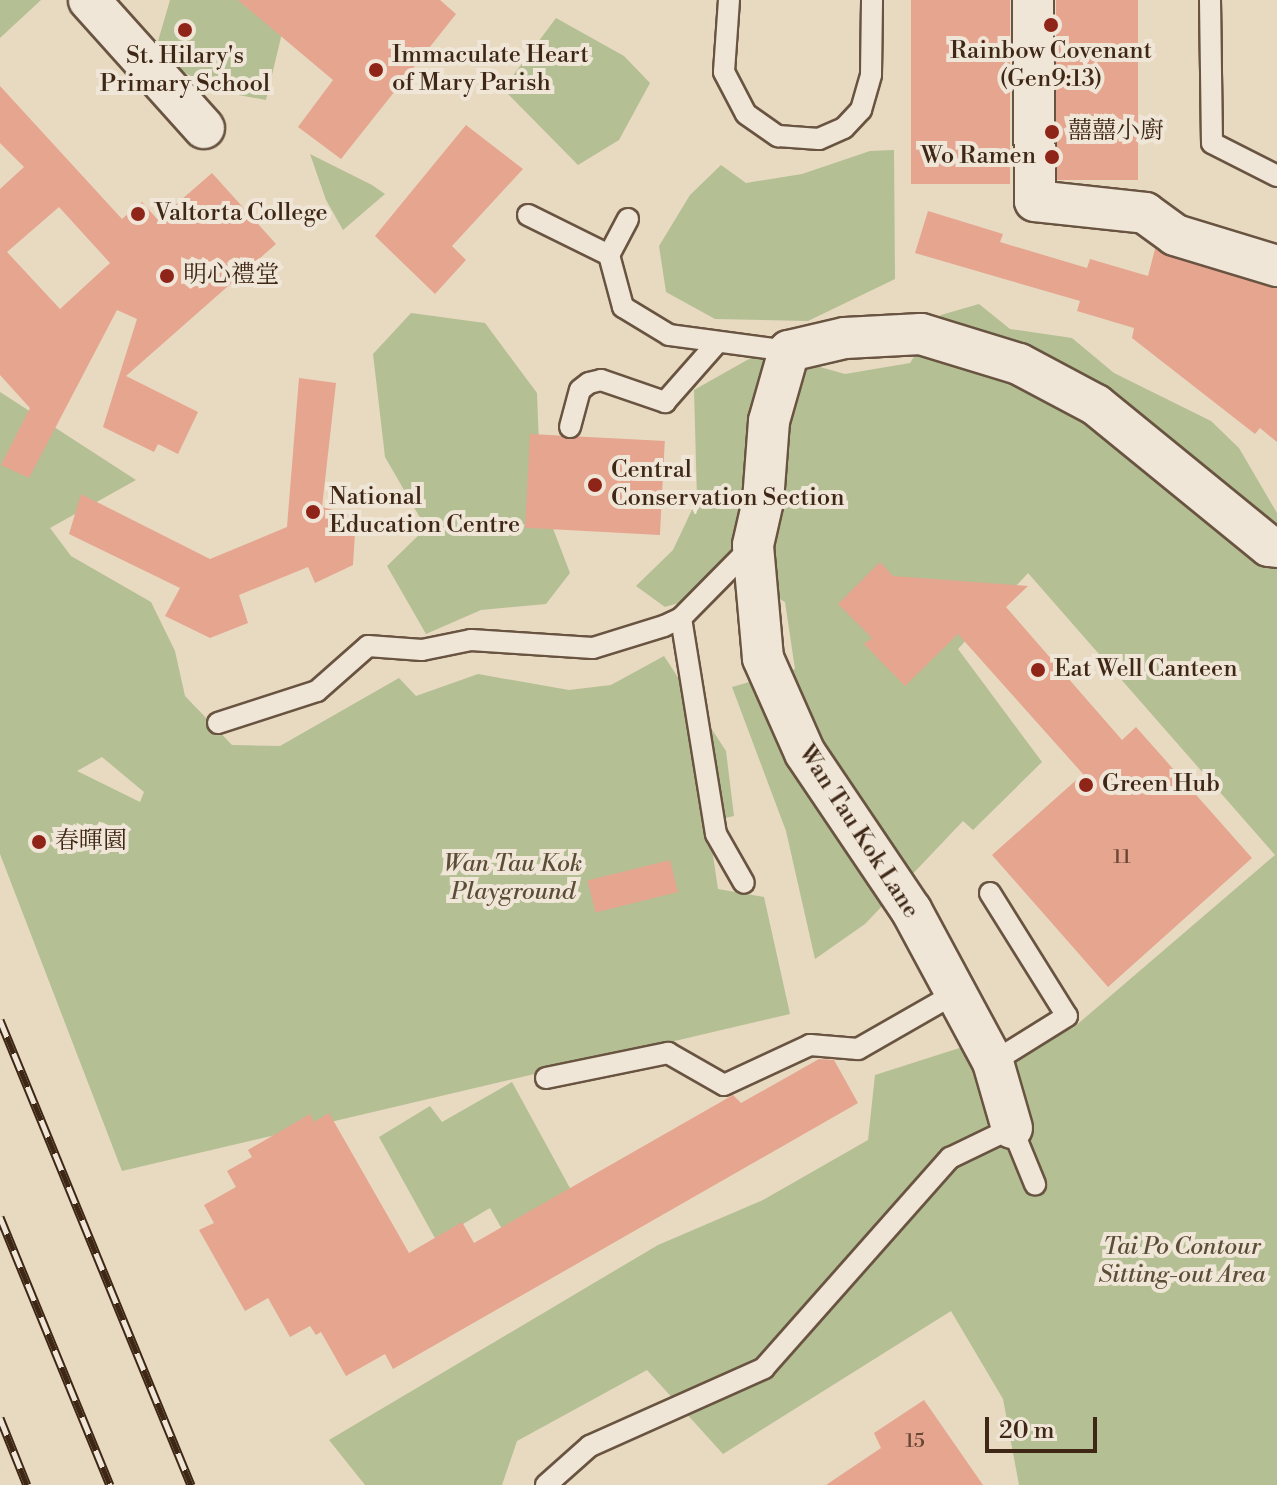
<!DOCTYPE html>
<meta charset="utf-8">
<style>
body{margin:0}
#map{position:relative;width:1277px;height:1485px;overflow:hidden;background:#e8d9c1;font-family:"Libre Bodoni","Noto Serif TC",serif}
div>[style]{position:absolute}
.green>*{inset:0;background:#b4bf94}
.building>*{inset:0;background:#e5a58f;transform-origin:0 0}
.roads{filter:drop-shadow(2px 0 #695441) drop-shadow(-2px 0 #695441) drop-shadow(0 2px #695441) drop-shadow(0 -2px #695441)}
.lane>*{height:20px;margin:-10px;padding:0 10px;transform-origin:10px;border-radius:10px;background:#f0e6d7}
.street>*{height:40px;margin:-20px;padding:0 20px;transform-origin:20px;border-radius:20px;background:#f0e6d7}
.rail>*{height:9px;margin-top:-4.5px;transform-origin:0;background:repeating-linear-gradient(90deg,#f0e6d7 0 18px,#3f2716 0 36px);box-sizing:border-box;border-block:2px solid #3f2716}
.dots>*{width:22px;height:22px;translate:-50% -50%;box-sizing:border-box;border:4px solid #f0e6d7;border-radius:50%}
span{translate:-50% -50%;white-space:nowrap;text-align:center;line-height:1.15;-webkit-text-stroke:8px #f0e6d7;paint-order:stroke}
.number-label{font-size:20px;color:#684634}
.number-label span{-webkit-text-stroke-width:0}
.poi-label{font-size:24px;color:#3f2716}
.left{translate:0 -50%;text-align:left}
.right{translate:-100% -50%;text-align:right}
.street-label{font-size:24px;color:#3f2716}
.park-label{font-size:24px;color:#5c4d36;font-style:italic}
.scale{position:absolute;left:985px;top:1417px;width:112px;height:36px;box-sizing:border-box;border:4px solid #3f2716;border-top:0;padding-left:10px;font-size:24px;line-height:28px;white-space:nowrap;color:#3f2716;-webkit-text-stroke:6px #f0e6d7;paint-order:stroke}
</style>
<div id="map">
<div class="green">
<i style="clip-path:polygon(0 0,41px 0,0 38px)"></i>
<i style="clip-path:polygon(170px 0,261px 0,287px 12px,266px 100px,217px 91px,154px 55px)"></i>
<i style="clip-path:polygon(556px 18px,624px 56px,650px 83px,619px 140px,578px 165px,503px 89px)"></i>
<i style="clip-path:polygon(894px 150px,895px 279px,808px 321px,715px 319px,666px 292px,659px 246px,690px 195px,721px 165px,746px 183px,802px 174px,870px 151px)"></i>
<i style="clip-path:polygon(310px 154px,372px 185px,385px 194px,343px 230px,326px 200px)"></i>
<i style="clip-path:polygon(979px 304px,1010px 329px,1072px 338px,1114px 373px,1211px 421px,1239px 448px,1277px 513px,1277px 1485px,1019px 1485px,1003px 1399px,951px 1311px,723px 1454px,647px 1370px,517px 1441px,502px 1485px,365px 1485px,329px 1440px,658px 1245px,763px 1200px,868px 1140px,875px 1075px,972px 1044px,1073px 1028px,1275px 855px,1028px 573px,958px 649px,1042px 762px,973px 830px,963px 821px,865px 924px,815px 959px,786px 831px,732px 687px,795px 669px,785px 602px,751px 583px,743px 532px,715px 592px,665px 607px,636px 586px,673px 550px,697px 499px,694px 390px,763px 351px,845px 374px,910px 363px,941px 315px)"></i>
<i style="clip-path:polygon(411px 313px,485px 323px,537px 393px,541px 497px,570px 573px,546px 604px,481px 610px,426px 634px,387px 566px,426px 528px,385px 457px,373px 354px)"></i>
<i style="clip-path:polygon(evenodd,0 392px,136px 480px,50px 528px,71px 556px,151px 602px,175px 651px,185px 696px,232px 745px,280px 746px,399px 678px,416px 696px,478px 674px,569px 690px,611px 685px,664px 656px,726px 751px,734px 816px,708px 822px,718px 889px,764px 897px,790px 1014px,122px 1171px,0 854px,0 392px,102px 757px,144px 792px,140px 802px,77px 771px,102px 757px)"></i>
<i style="clip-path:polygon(512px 1082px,571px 1190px,502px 1229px,490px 1208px,436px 1240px,379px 1137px,430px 1106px,442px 1122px)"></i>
</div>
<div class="building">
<i style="clip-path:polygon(238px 0,440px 0,456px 14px,341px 159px,298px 127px,333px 80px)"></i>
<i style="left:911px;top:0;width:99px;height:184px"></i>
<i style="left:1056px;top:0;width:82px;height:180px"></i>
<i style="clip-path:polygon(evenodd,0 86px,122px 219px,142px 202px,158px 220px,212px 173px,276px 244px,126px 376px,198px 412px,178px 454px,158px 444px,154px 452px,103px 427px,137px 319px,117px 310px,29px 478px,1px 465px,30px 408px,0 375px,0 189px,24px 167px,0 143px,0 86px,59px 207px,110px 263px,60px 309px,7px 252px,59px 207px)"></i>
<i style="clip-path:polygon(466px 125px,523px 169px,452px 246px,466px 260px,435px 294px,375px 236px)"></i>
<i style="clip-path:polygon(928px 211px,1003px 234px,1000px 242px,1087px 268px,1090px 259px,1148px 276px,1155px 249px,1277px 288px,1277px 442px,1260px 428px,1255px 434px,1132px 338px,1134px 328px,1077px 311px,1080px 301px,915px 253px)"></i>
<i style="clip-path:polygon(299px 378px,336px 383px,322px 507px,356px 516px,353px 565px,315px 583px,308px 567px,239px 595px,248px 623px,210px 638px,165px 616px,180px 588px,69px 534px,81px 494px,210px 559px,287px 527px)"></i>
<i style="left:530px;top:434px;width:135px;height:94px;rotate:3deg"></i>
<i style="clip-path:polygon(880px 562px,893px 576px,1028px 586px,1006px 607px,1122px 740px,1136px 727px,1252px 858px,1108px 987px,992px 855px,1083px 774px,958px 634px,905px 686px,864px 644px,872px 638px,838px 604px)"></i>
<i style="left:670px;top:860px;width:33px;height:85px;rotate:76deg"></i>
<i style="clip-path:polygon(819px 1059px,834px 1060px,858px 1103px,393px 1369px,385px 1354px,346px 1376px,321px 1332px,316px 1335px,310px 1326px,290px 1337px,268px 1298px,245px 1311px,199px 1230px,214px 1223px,204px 1205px,236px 1187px,227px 1171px,252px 1157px,248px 1150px,310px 1114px,314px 1122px,329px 1113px,409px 1253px,462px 1222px,474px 1243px,733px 1095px,741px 1103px)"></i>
<i style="clip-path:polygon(924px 1400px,983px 1485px,826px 1485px,881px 1448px,874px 1433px)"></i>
</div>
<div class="roads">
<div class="lane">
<i style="left:729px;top:0;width:72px;rotate:94deg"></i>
<i style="left:724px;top:72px;width:47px;rotate:62.4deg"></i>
<i style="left:746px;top:114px;width:39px;rotate:35deg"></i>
<i style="left:778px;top:136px;width:41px;rotate:4.2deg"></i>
<i style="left:819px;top:139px;width:27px;rotate:-24deg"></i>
<i style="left:844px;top:128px;width:25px;rotate:-47deg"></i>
<i style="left:861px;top:110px;width:37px;rotate:-74deg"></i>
<i style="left:871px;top:74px;width:74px;rotate:-89.2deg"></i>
<i style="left:1210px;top:0;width:143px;rotate:89.2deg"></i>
<i style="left:1212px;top:143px;width:73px;rotate:26.9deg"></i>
<i style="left:528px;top:215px;width:90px;rotate:26.3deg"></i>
<i style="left:628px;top:219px;width:41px;rotate:117.8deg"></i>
<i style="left:609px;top:255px;width:54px;rotate:74.9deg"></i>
<i style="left:623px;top:307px;width:54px;rotate:31.3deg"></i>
<i style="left:669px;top:335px;width:121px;rotate:7.6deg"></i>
<i style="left:570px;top:427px;width:38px;rotate:-75deg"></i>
<i style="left:580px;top:390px;width:11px;rotate:-38deg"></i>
<i style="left:589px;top:383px;width:12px;rotate:-14deg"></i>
<i style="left:601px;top:380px;width:68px;rotate:19deg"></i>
<i style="left:665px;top:402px;width:79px;rotate:-48.6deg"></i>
<i style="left:681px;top:618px;width:219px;rotate:80.8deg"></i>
<i style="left:716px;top:834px;width:56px;rotate:60.3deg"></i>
<i style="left:218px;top:723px;width:104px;rotate:-17.9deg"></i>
<i style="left:317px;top:691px;width:68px;rotate:-41.4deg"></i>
<i style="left:368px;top:646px;width:54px;rotate:4.2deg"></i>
<i style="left:422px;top:650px;width:50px;rotate:-11.5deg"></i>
<i style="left:471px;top:640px;width:122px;rotate:3.8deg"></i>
<i style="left:593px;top:648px;width:74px;rotate:-17.2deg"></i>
<i style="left:664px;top:626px;width:19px;rotate:-25deg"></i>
<i style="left:681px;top:618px;width:103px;rotate:-45.4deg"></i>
<i style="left:990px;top:893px;width:145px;rotate:58deg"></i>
<i style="left:1067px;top:1016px;width:87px;rotate:148.1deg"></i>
<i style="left:546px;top:1078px;width:125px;rotate:-11.6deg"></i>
<i style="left:668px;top:1053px;width:64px;rotate:29.7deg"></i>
<i style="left:724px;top:1085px;width:95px;rotate:-24.9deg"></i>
<i style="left:810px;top:1045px;width:48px;rotate:4.8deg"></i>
<i style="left:858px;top:1049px;width:111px;rotate:-29.8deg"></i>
<i style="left:546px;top:1485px;width:59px;rotate:-41.6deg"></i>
<i style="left:590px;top:1446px;width:191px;rotate:-24.1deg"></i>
<i style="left:764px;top:1368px;width:281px;rotate:-48.5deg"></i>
<i style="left:950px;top:1158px;width:69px;rotate:-25.8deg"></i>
<i style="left:1012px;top:1128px;width:61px;rotate:67.7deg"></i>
</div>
<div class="street">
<i style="left:89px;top:0;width:172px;rotate:48.1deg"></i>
<i style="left:1033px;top:0;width:201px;rotate:89.4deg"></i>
<i style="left:1035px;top:201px;width:111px;rotate:6.2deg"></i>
<i style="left:1145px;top:213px;width:37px;rotate:36deg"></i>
<i style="left:1175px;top:235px;width:107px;rotate:16.9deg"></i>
<i style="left:1012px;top:1128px;width:69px;rotate:-106.1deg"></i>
<i style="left:993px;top:1062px;width:173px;rotate:-118.3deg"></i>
<i style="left:911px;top:910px;width:189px;rotate:-124deg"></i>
<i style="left:805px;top:753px;width:104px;rotate:-113.9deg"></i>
<i style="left:763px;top:658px;width:113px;rotate:-95.1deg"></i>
<i style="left:753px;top:545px;width:45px;rotate:-77.2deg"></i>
<i style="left:763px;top:501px;width:80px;rotate:-85.7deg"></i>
<i style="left:769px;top:421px;width:73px;rotate:-74.1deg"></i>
<i style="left:789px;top:351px;width:57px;rotate:-13.1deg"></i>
<i style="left:845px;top:338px;width:76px;rotate:-3deg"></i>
<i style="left:921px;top:334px;width:102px;rotate:17deg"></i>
<i style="left:1019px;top:364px;width:87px;rotate:28deg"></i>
<i style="left:1096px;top:405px;width:223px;rotate:39.2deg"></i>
<i style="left:1269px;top:546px;width:8px;rotate:7deg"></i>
</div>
</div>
<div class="rail">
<i style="left:0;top:1020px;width:503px;rotate:67.67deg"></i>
<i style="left:0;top:1217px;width:290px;rotate:67.7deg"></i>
<i style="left:0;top:1418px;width:72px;rotate:68.1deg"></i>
</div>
<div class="dots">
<i style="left:1051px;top:25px;background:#8f2418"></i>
<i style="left:185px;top:30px;background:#8f2418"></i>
<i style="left:376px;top:70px;background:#8f2418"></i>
<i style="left:1052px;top:132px;background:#8f2418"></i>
<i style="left:1052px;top:157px;background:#8f2418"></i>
<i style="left:138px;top:214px;background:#8f2418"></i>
<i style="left:167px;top:276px;background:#8f2418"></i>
<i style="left:595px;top:485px;background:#8f2418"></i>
<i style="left:313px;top:512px;background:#8f2418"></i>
<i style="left:1038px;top:670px;background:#8f2418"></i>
<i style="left:1086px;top:785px;background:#8f2418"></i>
<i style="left:39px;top:842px;background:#8f2418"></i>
</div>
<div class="number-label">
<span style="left:1122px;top:857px">11</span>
<span style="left:915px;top:1441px">15</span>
</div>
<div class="poi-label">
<span style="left:1051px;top:66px">Rainbow Covenant<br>(Gen9:13)</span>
<span class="left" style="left:392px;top:70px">Immaculate Heart<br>of Mary Parish</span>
<span style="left:185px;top:71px">St. Hilary's<br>Primary School</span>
<span class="left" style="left:1068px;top:132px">囍囍小廚</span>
<span class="right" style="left:1036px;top:157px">Wo Ramen</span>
<span class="left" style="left:154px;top:214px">Valtorta College</span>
<span class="left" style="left:183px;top:276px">明心禮堂</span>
<span class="left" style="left:611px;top:485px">Central<br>Conservation Section</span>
<span class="left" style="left:329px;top:512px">National<br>Education Centre</span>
<span class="left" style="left:1054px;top:670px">Eat Well Canteen</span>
<span class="left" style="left:1102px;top:785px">Green Hub</span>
<span class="left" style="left:55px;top:842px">春暉園</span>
</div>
<div class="street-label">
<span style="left:858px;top:832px;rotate:57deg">Wan Tau Kok Lane</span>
</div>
<div class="park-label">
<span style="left:513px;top:879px">Wan Tau Kok<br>Playground</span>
<span style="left:1182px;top:1262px">Tai Po Contour<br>Sitting-out Area</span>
</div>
<div class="scale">20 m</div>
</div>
